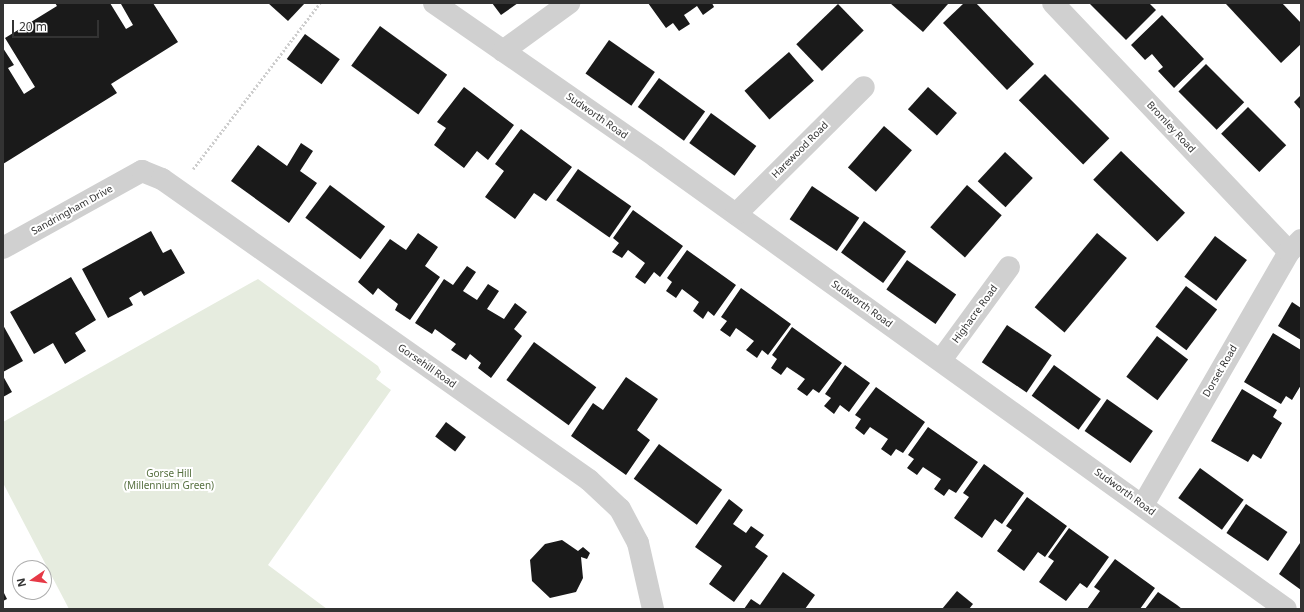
<!DOCTYPE html>
<style>
body{margin:0}
#map{position:relative;width:1304px;height:612px;overflow:hidden;background:#fff;font-family:"Noto Sans",sans-serif}
div>[style]{position:absolute}
.green>*{inset:0;background:#e6ecdf}
.building>*{inset:0;background:#1a1a1a;transform-origin:0 0}
.path>*{height:2.5px;margin-top:-1.25px;transform-origin:0;background:repeating-linear-gradient(90deg,#cdcdcd 0 2px,transparent 0 4px)}
.minor>*{height:22px;margin:-11px;padding:0 11px;transform-origin:11px;border-radius:11px;background:#d0d0d0}
span{translate:-50% -50%;white-space:nowrap;text-align:center;line-height:1.15;-webkit-text-stroke:4px #fff;paint-order:stroke}
.street-label{font-size:10px;color:#333}
.park-label{font-size:10px;color:#56703f}
.frame{position:absolute;inset:0;border:4px solid #333;pointer-events:none}
.north{position:absolute;left:12px;top:560px;width:40px;height:40px;box-sizing:border-box;background:#fff;border:1px solid #adadad;border-radius:50%;rotate:257deg;font-size:11px;font-weight:700;line-height:16px;text-align:center;color:#333}
.north::after{content:'';display:block;margin:auto;width:14px;height:18px;background:#e63946;clip-path:polygon(50% 0,100% 100%,50% 72%,0 100%)}
.scale{position:absolute;left:12px;top:20px;width:87px;height:18px;box-sizing:border-box;border:2px solid #333;border-top:0;padding-left:5px;font-size:12px;line-height:14px;white-space:nowrap;color:#333;-webkit-text-stroke:3px #fff;paint-order:stroke}
</style>
<div id="map">
<div class="green">
<i style="clip-path:polygon(258px 279px,378px 366px,381px 372px,376px 379px,391px 390px,268px 565px,327px 609px,69px 609px,3px 483px,3px 422px)"></i>
</div>
<div class="building">
<i style="clip-path:polygon(55px 3px,110px 3px,126px 29px,133px 25px,121px 4px,153px 3px,178px 42px,111px 84px,117px 93px,3px 164px,3px 48px,14px 65px,8px 68px,24px 94px,35px 87px,5px 38px,57px 6px)"></i>
<i style="clip-path:polygon(268px 3px,305px 3px,288px 21px)"></i>
<i style="clip-path:polygon(492px 3px,518px 3px,501px 15px)"></i>
<i style="clip-path:polygon(648px 3px,712px 3px,714px 7px,703px 15px,697px 6px,690px 11px,684px 15px,690px 24px,679px 31px,673px 23px,666px 28px)"></i>
<i style="clip-path:polygon(890px 3px,946px 3px,948px 4px,923px 32px)"></i>
<i style="clip-path:polygon(964px 3px,976px 3px,1034px 64px,1007px 90px,943px 23px)"></i>
<i style="clip-path:polygon(1089px 3px,1149px 3px,1156px 10px,1126px 40px)"></i>
<i style="clip-path:polygon(1282px 3px,1301px 23px,1301px 44px,1281px 63px,1226px 4px)"></i>
<i style="left:838px;top:4px;width:37px;height:58px;rotate:46deg"></i>
<i style="clip-path:polygon(1162px 15px,1204px 59px,1174px 88px,1158px 71px,1163px 67px,1152px 54px,1145px 60px,1131px 45px)"></i>
<i style="left:380px;top:26px;width:83px;height:49px;rotate:36deg"></i>
<i style="left:305px;top:34px;width:43px;height:31px;rotate:36deg"></i>
<i style="left:609px;top:40px;width:56px;height:41px;rotate:35deg"></i>
<i style="left:789px;top:52px;width:38px;height:59px;rotate:49deg"></i>
<i style="left:1206px;top:64px;width:54px;height:39px;rotate:45deg"></i>
<i style="left:1045px;top:74px;width:91px;height:37px;rotate:45deg"></i>
<i style="left:659px;top:78px;width:57px;height:36px;rotate:36deg"></i>
<i style="clip-path:polygon(464px 87px,514px 125px,488px 160px,477px 151px,464px 168px,434px 145px,446px 128px,437px 122px)"></i>
<i style="left:928px;top:87px;width:39px;height:30px;rotate:42deg"></i>
<i style="clip-path:polygon(1301px 95px,1301px 110px,1294px 102px)"></i>
<i style="left:1248px;top:107px;width:54px;height:38px;rotate:45deg"></i>
<i style="left:711px;top:113px;width:56px;height:37px;rotate:36deg"></i>
<i style="left:884px;top:126px;width:37px;height:55px;rotate:41deg"></i>
<i style="clip-path:polygon(521px 129px,572px 167px,546px 201px,534px 193px,515px 219px,485px 197px,504px 171px,495px 164px)"></i>
<i style="clip-path:polygon(301px 143px,313px 151px,300px 171px,317px 183px,289px 223px,231px 181px,258px 145px,287px 166px)"></i>
<i style="left:1121px;top:151px;width:89px;height:40px;rotate:44deg"></i>
<i style="left:1005px;top:152px;width:38px;height:40px;rotate:43deg"></i>
<i style="left:578px;top:169px;width:65px;height:38px;rotate:35deg"></i>
<i style="left:330px;top:185px;width:69px;height:41px;rotate:37deg"></i>
<i style="left:967px;top:185px;width:46px;height:56px;rotate:41deg"></i>
<i style="left:812px;top:186px;width:57px;height:40px;rotate:34deg"></i>
<i style="clip-path:polygon(633px 210px,683px 246px,660px 277px,654px 272px,645px 284px,635px 277px,645px 263px,628px 250px,622px 258px,612px 252px,619px 243px,613px 238px)"></i>
<i style="left:864px;top:221px;width:52px;height:39px;rotate:36deg"></i>
<i style="clip-path:polygon(151px 231px,163px 253px,171px 249px,185px 273px,144px 296px,141px 291px,129px 298px,133px 305px,108px 318px,82px 269px)"></i>
<i style="clip-path:polygon(418px 233px,438px 247px,425px 266px,440px 277px,410px 320px,395px 310px,398px 304px,389px 297px,378px 288px,373px 295px,358px 282px,390px 239px,406px 250px)"></i>
<i style="left:1097px;top:233px;width:39px;height:97px;rotate:40deg"></i>
<i style="left:1215px;top:236px;width:40px;height:51px;rotate:37deg"></i>
<i style="clip-path:polygon(687px 250px,736px 285px,714px 316px,708px 311px,703px 319px,693px 311px,699px 302px,682px 289px,676px 298px,666px 291px,672px 282px,667px 278px)"></i>
<i style="left:907px;top:260px;width:60px;height:36px;rotate:35deg"></i>
<i style="clip-path:polygon(467px 266px,476px 272px,463px 291px,477px 300px,488px 284px,499px 291px,487px 309px,504px 319px,515px 303px,527px 312px,514px 329px,522px 336px,491px 378px,478px 368px,481px 363px,470px 354px,466px 360px,451px 350px,456px 344px,446px 337px,435px 329px,432px 334px,415px 323px,444px 279px,453px 285px)"></i>
<i style="clip-path:polygon(71px 277px,96px 320px,75px 333px,86px 351px,65px 364px,53px 343px,34px 354px,10px 312px)"></i>
<i style="left:1186px;top:286px;width:39px;height:51px;rotate:37deg"></i>
<i style="clip-path:polygon(741px 288px,791px 324px,768px 355px,762px 350px,757px 358px,746px 350px,754px 341px,736px 328px,730px 337px,720px 330px,727px 321px,721px 317px)"></i>
<i style="clip-path:polygon(1292px 302px,1301px 308px,1301px 340px,1278px 326px)"></i>
<i style="clip-path:polygon(3px 325px,23px 361px,3px 372px)"></i>
<i style="left:1007px;top:325px;width:54px;height:45px;rotate:34deg"></i>
<i style="clip-path:polygon(792px 327px,842px 363px,819px 393px,813px 389px,807px 396px,797px 389px,805px 379px,787px 367px,781px 375px,771px 368px,777px 359px,772px 355px)"></i>
<i style="clip-path:polygon(1273px 333px,1301px 350px,1301px 385px,1292px 400px,1286px 396px,1281px 404px,1244px 382px)"></i>
<i style="left:1157px;top:336px;width:39px;height:51px;rotate:37deg"></i>
<i style="left:534px;top:342px;width:77px;height:47px;rotate:36deg"></i>
<i style="clip-path:polygon(845px 365px,870px 383px,849px 412px,840px 405px,834px 414px,824px 406px,831px 398px,825px 394px)"></i>
<i style="left:1054px;top:365px;width:58px;height:38px;rotate:36deg"></i>
<i style="clip-path:polygon(3px 376px,12px 392px,3px 397px)"></i>
<i style="clip-path:polygon(626px 377px,658px 399px,637px 430px,650px 440px,626px 475px,571px 436px,593px 403px,603px 410px)"></i>
<i style="clip-path:polygon(876px 387px,925px 422px,903px 453px,896px 449px,891px 456px,881px 449px,888px 439px,870px 427px,864px 435px,855px 428px,861px 419px,855px 415px)"></i>
<i style="clip-path:polygon(1242px 389px,1277px 410px,1273px 417px,1282px 423px,1261px 459px,1253px 454px,1248px 462px,1211px 441px)"></i>
<i style="left:1107px;top:399px;width:56px;height:39px;rotate:35deg"></i>
<i style="left:446px;top:422px;width:25px;height:18px;rotate:37deg"></i>
<i style="clip-path:polygon(928px 427px,978px 462px,956px 493px,949px 489px,944px 496px,934px 489px,941px 479px,923px 467px,917px 475px,907px 468px,914px 459px,908px 455px)"></i>
<i style="left:659px;top:444px;width:78px;height:43px;rotate:36deg"></i>
<i style="clip-path:polygon(984px 464px,1024px 493px,1002px 524px,995px 519px,982px 538px,954px 518px,969px 497px,963px 493px)"></i>
<i style="left:1200px;top:468px;width:54px;height:37px;rotate:36deg"></i>
<i style="clip-path:polygon(1027px 497px,1067px 526px,1045px 557px,1038px 552px,1024px 571px,997px 551px,1012px 530px,1006px 526px)"></i>
<i style="clip-path:polygon(729px 499px,743px 510px,733px 524px,746px 533px,751px 526px,764px 535px,755px 547px,768px 556px,734px 602px,709px 584px,722px 566px,695px 547px)"></i>
<i style="left:1246px;top:504px;width:50px;height:35px;rotate:34deg"></i>
<i style="clip-path:polygon(1069px 528px,1109px 557px,1087px 588px,1080px 583px,1066px 601px,1039px 582px,1054px 561px,1048px 557px)"></i>
<i style="clip-path:polygon(562px 540px,578px 551px,583px 547px,590px 553px,587px 559px,581px 557px,583px 578px,576px 592px,550px 598px,532px 581px,530px 560px,545px 544px)"></i>
<i style="clip-path:polygon(1300px 543px,1301px 544px,1301px 590px,1279px 574px)"></i>
<i style="clip-path:polygon(1115px 559px,1155px 588px,1140px 609px,1087px 609px,1100px 591px,1094px 587px)"></i>
<i style="clip-path:polygon(783px 572px,815px 595px,805px 609px,744px 609px,751px 599px,760px 605px)"></i>
<i style="clip-path:polygon(3px 591px,7px 599px,3px 601px)"></i>
<i style="clip-path:polygon(957px 591px,973px 604px,969px 609px,942px 609px)"></i>
<i style="clip-path:polygon(1158px 592px,1177px 605px,1182px 609px,1145px 609px)"></i>
</div>
<div class="path">
<i style="left:193px;top:169px;width:209px;rotate:-52.6deg"></i>
</div>
<div class="minor">
<i style="left:434px;top:3px;width:270px;rotate:34.7deg"></i>
<i style="left:656px;top:157px;width:775px;rotate:35.66deg"></i>
<i style="left:1053px;top:3px;width:343px;rotate:46.5deg"></i>
<i style="left:503px;top:51px;width:82px;rotate:-36deg"></i>
<i style="left:736px;top:214px;width:180px;rotate:-44.8deg"></i>
<i style="left:3px;top:248px;width:159px;rotate:-29deg"></i>
<i style="left:142px;top:171px;width:22px;rotate:22deg"></i>
<i style="left:162px;top:179px;width:522px;rotate:35.18deg"></i>
<i style="left:589px;top:480px;width:42px;rotate:43.1deg"></i>
<i style="left:620px;top:509px;width:38px;rotate:62deg"></i>
<i style="left:638px;top:543px;width:68px;rotate:77.2deg"></i>
<i style="left:941px;top:360px;width:115px;rotate:-53.8deg"></i>
<i style="left:1143px;top:505px;width:292px;rotate:-60deg"></i>
<i style="left:1289px;top:252px;width:17px;rotate:-45deg"></i>
</div>
<div class="street-label">
<span style="left:597px;top:116px;rotate:35deg">Sudworth Road</span>
<span style="left:1171px;top:127px;rotate:47deg">Bromley Road</span>
<span style="left:800px;top:150px;rotate:-45deg">Harewood Road</span>
<span style="left:72px;top:210px;rotate:-29deg">Sandringham Drive</span>
<span style="left:862px;top:304px;rotate:36deg">Sudworth Road</span>
<span style="left:975px;top:314px;rotate:-54deg">Highacre Road</span>
<span style="left:427px;top:366px;rotate:35deg">Gorsehill Road</span>
<span style="left:1220px;top:371px;rotate:-60deg">Dorset Road</span>
<span style="left:1125px;top:492px;rotate:36deg">Sudworth Road</span>
</div>
<div class="park-label">
<span style="left:169px;top:479px">Gorse Hill<br>(Millennium Green)</span>
</div>
<div class="frame"></div>
<div class="north">N</div>
<div class="scale">20 m</div>
</div>
